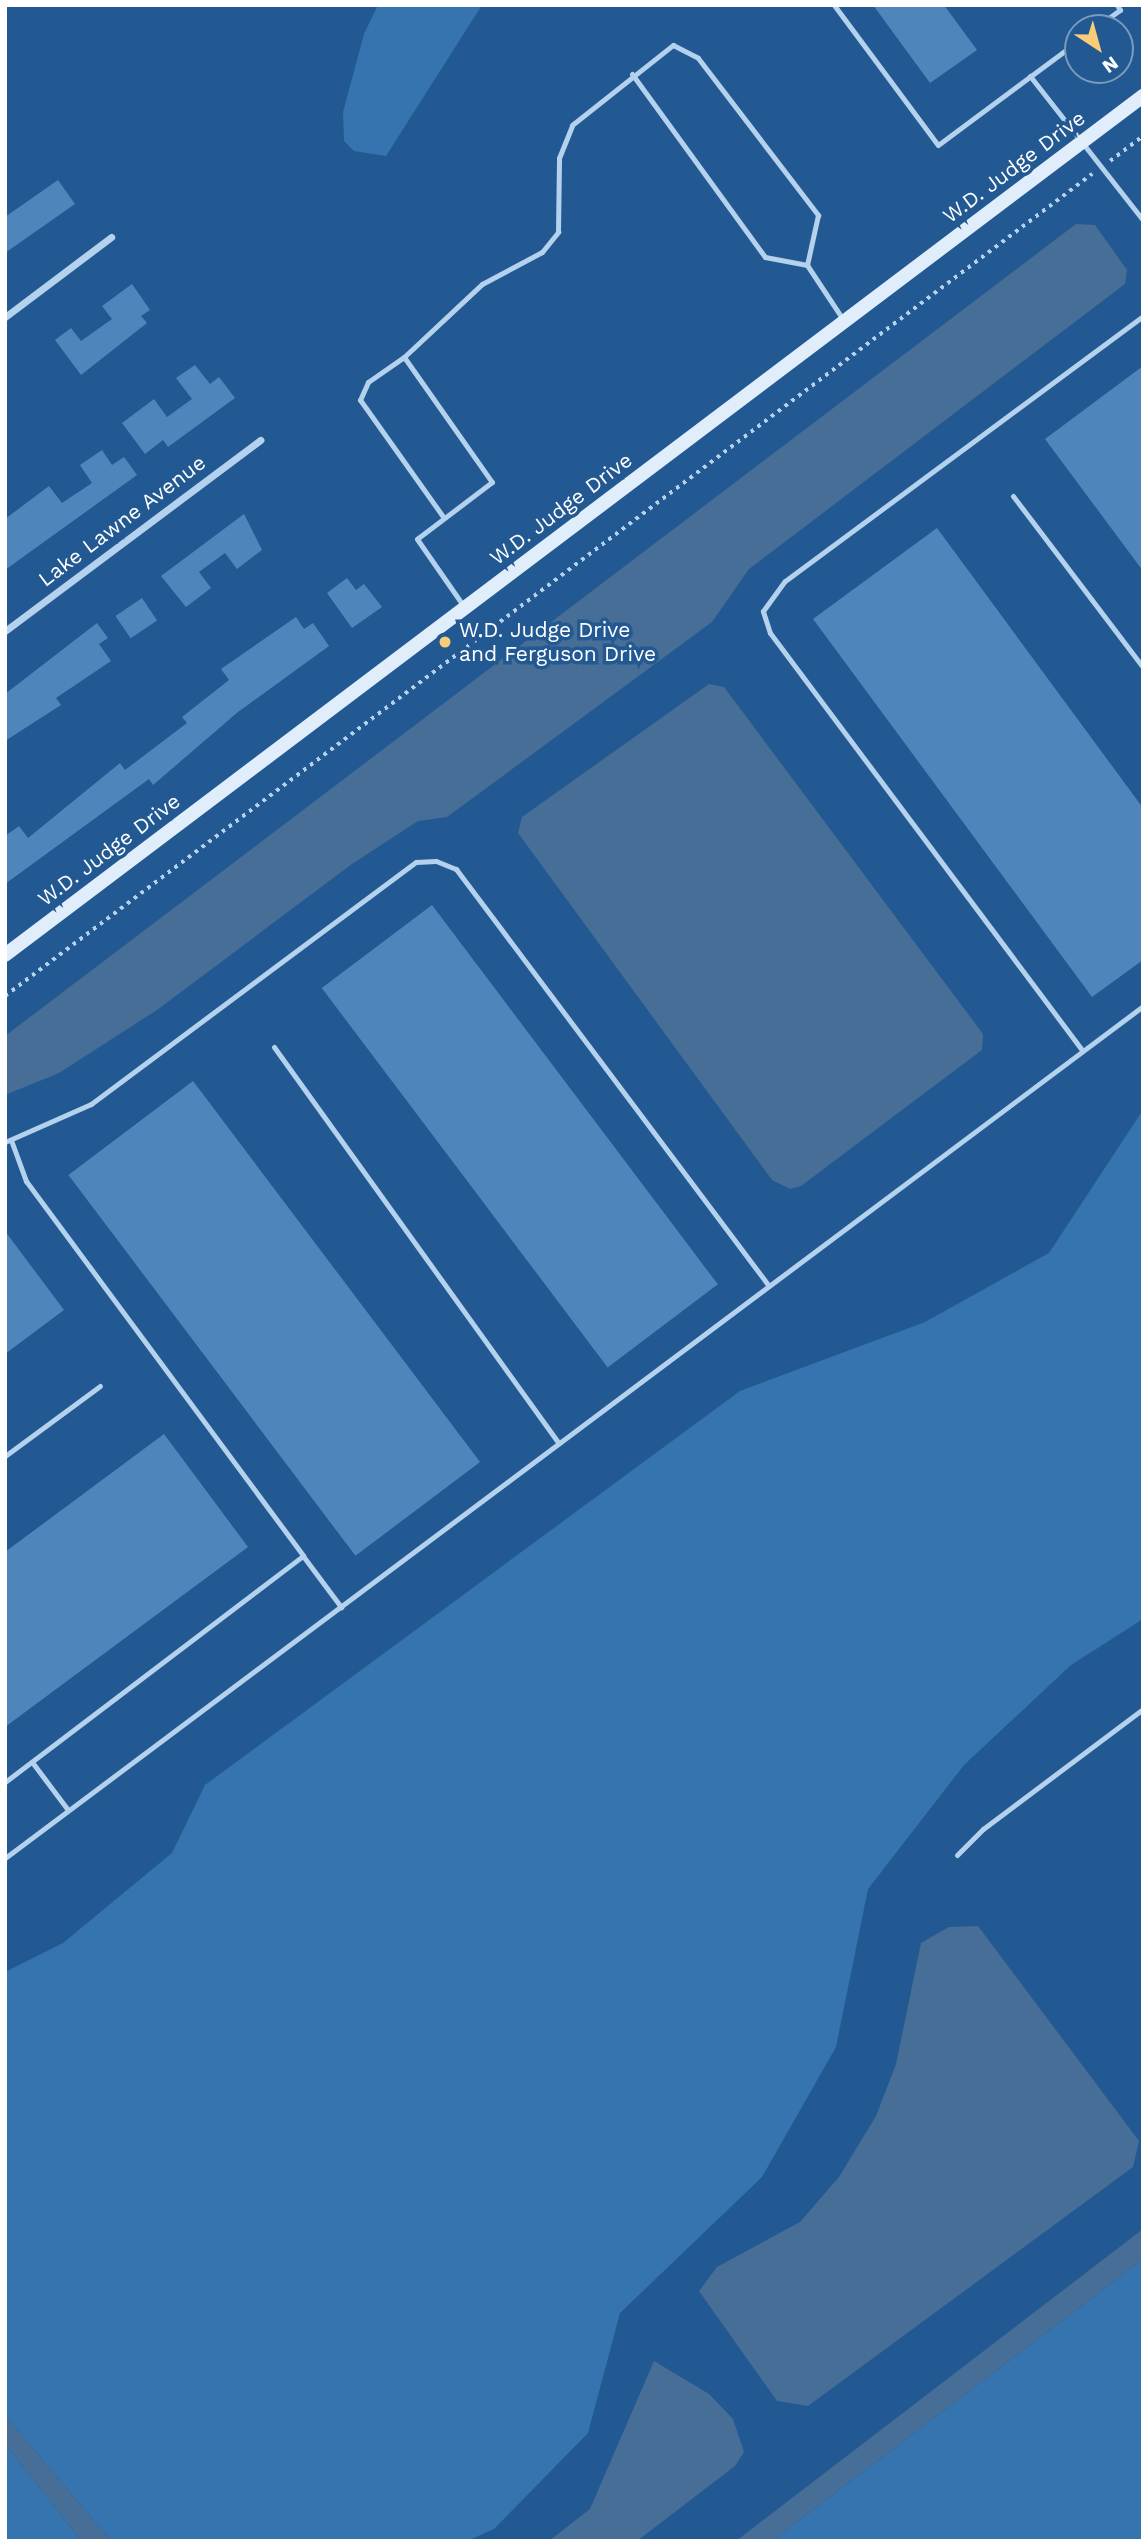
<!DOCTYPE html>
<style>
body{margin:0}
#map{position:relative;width:1148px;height:2546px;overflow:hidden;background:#225992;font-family:"Work Sans",sans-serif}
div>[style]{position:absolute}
.green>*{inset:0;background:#3674af}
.water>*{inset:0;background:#476e96}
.building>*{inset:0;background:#4f85ba;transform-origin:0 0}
.path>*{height:3.5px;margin-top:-1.75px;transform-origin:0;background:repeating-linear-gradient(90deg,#b4d1ed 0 3.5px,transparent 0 8.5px)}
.lane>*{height:5px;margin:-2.5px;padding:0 2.5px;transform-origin:2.5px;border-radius:2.5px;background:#b4d1ed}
.street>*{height:7px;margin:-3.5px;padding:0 3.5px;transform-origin:3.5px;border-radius:3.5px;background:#b4d1ed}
.secondary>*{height:14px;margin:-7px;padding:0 7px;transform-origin:7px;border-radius:7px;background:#e0edfa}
.dots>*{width:19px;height:19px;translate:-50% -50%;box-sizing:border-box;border:4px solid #225992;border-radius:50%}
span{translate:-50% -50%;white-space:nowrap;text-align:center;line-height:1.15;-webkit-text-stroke:7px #225992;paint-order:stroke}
.street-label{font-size:21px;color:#fff}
.poi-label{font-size:21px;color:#fff}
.left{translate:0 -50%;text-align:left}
.frame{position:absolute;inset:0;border:7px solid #fff;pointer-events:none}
.north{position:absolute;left:1064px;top:14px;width:70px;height:70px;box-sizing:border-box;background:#225992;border:2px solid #7a9bbe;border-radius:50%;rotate:144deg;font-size:19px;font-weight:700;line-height:28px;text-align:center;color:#fff}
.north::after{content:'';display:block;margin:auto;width:24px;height:32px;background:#f9cc77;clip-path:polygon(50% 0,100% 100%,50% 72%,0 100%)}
</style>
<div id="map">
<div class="green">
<i style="clip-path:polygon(378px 5px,482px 5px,386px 156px,354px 151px,344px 141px,343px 112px,364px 34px)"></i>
<i style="clip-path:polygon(1143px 1110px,1143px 1619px,1071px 1665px,964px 1765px,868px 1889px,836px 2047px,762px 2177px,620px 2313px,588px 2433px,494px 2529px,467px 2541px,111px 2541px,5px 2415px,5px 1972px,63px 1943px,172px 1853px,205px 1785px,740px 1391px,925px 1322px,1049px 1253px)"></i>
<i style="clip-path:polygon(1143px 2259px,1143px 2541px,772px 2541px)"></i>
<i style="clip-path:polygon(5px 2444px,82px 2541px,5px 2541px)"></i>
</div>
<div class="water">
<i style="clip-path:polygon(1076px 224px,1095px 225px,1127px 270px,1125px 284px,749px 569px,712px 622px,447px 817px,418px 821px,352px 864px,157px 1010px,59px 1073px,5px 1095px,5px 1036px)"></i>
<i style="clip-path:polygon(709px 684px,724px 687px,983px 1034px,982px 1050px,801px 1186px,790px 1189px,772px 1180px,518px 833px,522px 817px)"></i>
<i style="clip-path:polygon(978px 1926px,1139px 2141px,1133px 2167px,808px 2406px,777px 2401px,699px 2291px,717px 2267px,800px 2222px,839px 2177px,876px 2116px,896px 2064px,921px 1943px,949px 1927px)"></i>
<i style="clip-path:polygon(1143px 2229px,1143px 2259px,772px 2541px,736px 2541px)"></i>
<i style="clip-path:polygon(654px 2361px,709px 2394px,733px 2419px,744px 2452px,735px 2466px,637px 2541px,549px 2541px,590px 2509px)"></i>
<i style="clip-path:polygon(5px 2415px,111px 2541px,82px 2541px,5px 2444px)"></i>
</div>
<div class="building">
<i style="clip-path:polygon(873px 5px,944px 5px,977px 50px,930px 83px)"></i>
<i style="clip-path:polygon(58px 180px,75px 204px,5px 253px,5px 217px)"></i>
<i style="clip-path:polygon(132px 284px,150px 310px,141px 316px,147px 323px,81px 375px,55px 340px,71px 328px,81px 341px,112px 319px,102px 306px)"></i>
<i style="clip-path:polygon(195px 365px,210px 384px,219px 377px,235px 398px,168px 447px,163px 440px,145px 454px,122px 423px,154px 399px,167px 417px,192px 399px,176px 378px)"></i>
<i style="clip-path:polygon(1143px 366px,1143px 571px,1045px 439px)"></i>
<i style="clip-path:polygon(102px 450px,112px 465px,124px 457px,137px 475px,5px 570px,5px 519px,49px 486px,62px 503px,92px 483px,80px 465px)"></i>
<i style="clip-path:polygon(244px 514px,262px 550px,237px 569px,225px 553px,199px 572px,211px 588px,186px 607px,161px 576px)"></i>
<i style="clip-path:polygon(937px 528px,1143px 808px,1143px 960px,1092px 997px,813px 619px)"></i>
<i style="clip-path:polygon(347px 578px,356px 590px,364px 584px,382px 607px,352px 628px,327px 593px)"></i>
<i style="left:142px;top:598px;width:27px;height:32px;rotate:56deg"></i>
<i style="clip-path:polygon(296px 617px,304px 629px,313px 623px,329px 646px,238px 712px,153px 785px,149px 779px,5px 884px,5px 836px,19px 826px,28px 838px,120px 763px,125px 770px,187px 723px,182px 717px,229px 680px,221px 669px)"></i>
<i style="clip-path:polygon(97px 623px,108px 638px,99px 644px,111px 661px,56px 698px,61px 705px,5px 741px,5px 694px)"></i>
<i style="left:432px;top:905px;width:475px;height:138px;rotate:53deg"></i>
<i style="left:193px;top:1081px;width:477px;height:156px;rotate:53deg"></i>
<i style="clip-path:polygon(5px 1231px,64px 1310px,5px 1354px)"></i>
<i style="clip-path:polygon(164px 1434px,248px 1547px,5px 1727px,5px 1552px)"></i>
</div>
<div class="path">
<i style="left:1110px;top:161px;width:41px;rotate:-37.1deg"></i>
<i style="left:5px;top:996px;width:1363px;rotate:-37.1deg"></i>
</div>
<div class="lane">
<i style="left:834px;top:5px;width:174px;rotate:53.4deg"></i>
<i style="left:938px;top:145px;width:174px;rotate:-36.6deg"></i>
<i style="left:1095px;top:28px;width:31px;rotate:-36deg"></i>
<i style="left:1120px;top:10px;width:6px;rotate:-121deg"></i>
<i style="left:632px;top:74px;width:226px;rotate:54deg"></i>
<i style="left:765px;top:257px;width:43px;rotate:10.8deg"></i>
<i style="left:1030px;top:76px;width:183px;rotate:51.9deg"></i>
<i style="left:404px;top:357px;width:107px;rotate:-43.1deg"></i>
<i style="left:482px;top:284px;width:68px;rotate:-28.1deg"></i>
<i style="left:542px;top:252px;width:26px;rotate:-51deg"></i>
<i style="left:558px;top:232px;width:74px;rotate:-89.2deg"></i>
<i style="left:559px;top:158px;width:35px;rotate:-68deg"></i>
<i style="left:572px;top:125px;width:129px;rotate:-38.4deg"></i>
<i style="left:673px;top:45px;width:28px;rotate:27deg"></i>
<i style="left:698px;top:58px;width:198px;rotate:52.6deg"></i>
<i style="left:818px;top:215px;width:51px;rotate:102.4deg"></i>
<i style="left:807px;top:265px;width:67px;rotate:56.5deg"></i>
<i style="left:1013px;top:496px;width:215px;rotate:52.8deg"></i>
<i style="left:444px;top:518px;width:145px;rotate:-125.4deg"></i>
<i style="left:360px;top:400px;width:20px;rotate:-66deg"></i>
<i style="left:368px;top:382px;width:44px;rotate:-34.8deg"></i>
<i style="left:404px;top:357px;width:153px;rotate:54.9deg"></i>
<i style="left:492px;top:482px;width:94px;rotate:142.8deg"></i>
<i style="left:417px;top:539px;width:84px;rotate:55.2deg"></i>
<i style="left:274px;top:1047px;width:488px;rotate:54.3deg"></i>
<i style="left:1082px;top:1050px;width:521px;rotate:-126.8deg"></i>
<i style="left:770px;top:633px;width:23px;rotate:-108deg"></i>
<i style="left:763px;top:611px;width:37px;rotate:-54deg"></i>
<i style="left:785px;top:581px;width:445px;rotate:-36.5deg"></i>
<i style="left:11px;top:1140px;width:44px;rotate:69.9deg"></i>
<i style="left:26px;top:1181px;width:466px;rotate:53.5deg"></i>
<i style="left:5px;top:1142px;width:94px;rotate:-23.8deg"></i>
<i style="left:91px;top:1104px;width:405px;rotate:-36.7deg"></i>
<i style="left:416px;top:862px;width:20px;rotate:-3deg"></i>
<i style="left:436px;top:861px;width:22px;rotate:22deg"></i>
<i style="left:456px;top:869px;width:521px;rotate:53.11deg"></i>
<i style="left:5px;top:1456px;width:118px;rotate:-36.4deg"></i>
<i style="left:32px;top:1762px;width:60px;rotate:53.1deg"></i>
<i style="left:5px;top:1782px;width:374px;rotate:-37.2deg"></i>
<i style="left:303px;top:1556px;width:64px;rotate:53.3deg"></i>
<i style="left:957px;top:1855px;width:37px;rotate:-45deg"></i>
<i style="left:983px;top:1829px;width:200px;rotate:-36.9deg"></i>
<i style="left:5px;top:1858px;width:1422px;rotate:-36.82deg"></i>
</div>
<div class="street">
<i style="left:5px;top:317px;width:133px;rotate:-37deg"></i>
<i style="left:5px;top:631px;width:319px;rotate:-36.8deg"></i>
</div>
<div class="secondary">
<i style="left:5px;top:955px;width:1426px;rotate:-37.05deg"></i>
</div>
<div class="dots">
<i style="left:445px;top:642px;background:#f9cc77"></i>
</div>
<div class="street-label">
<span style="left:1014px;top:167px;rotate:-37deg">W.D. Judge Drive</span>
<span style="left:561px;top:509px;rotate:-37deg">W.D. Judge Drive</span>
<span style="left:122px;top:521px;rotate:-37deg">Lake Lawne Avenue</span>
<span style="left:109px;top:850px;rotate:-37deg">W.D. Judge Drive</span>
</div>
<div class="poi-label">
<span class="left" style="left:459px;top:642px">W.D. Judge Drive<br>and Ferguson Drive</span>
</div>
<div class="frame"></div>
<div class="north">N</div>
</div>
